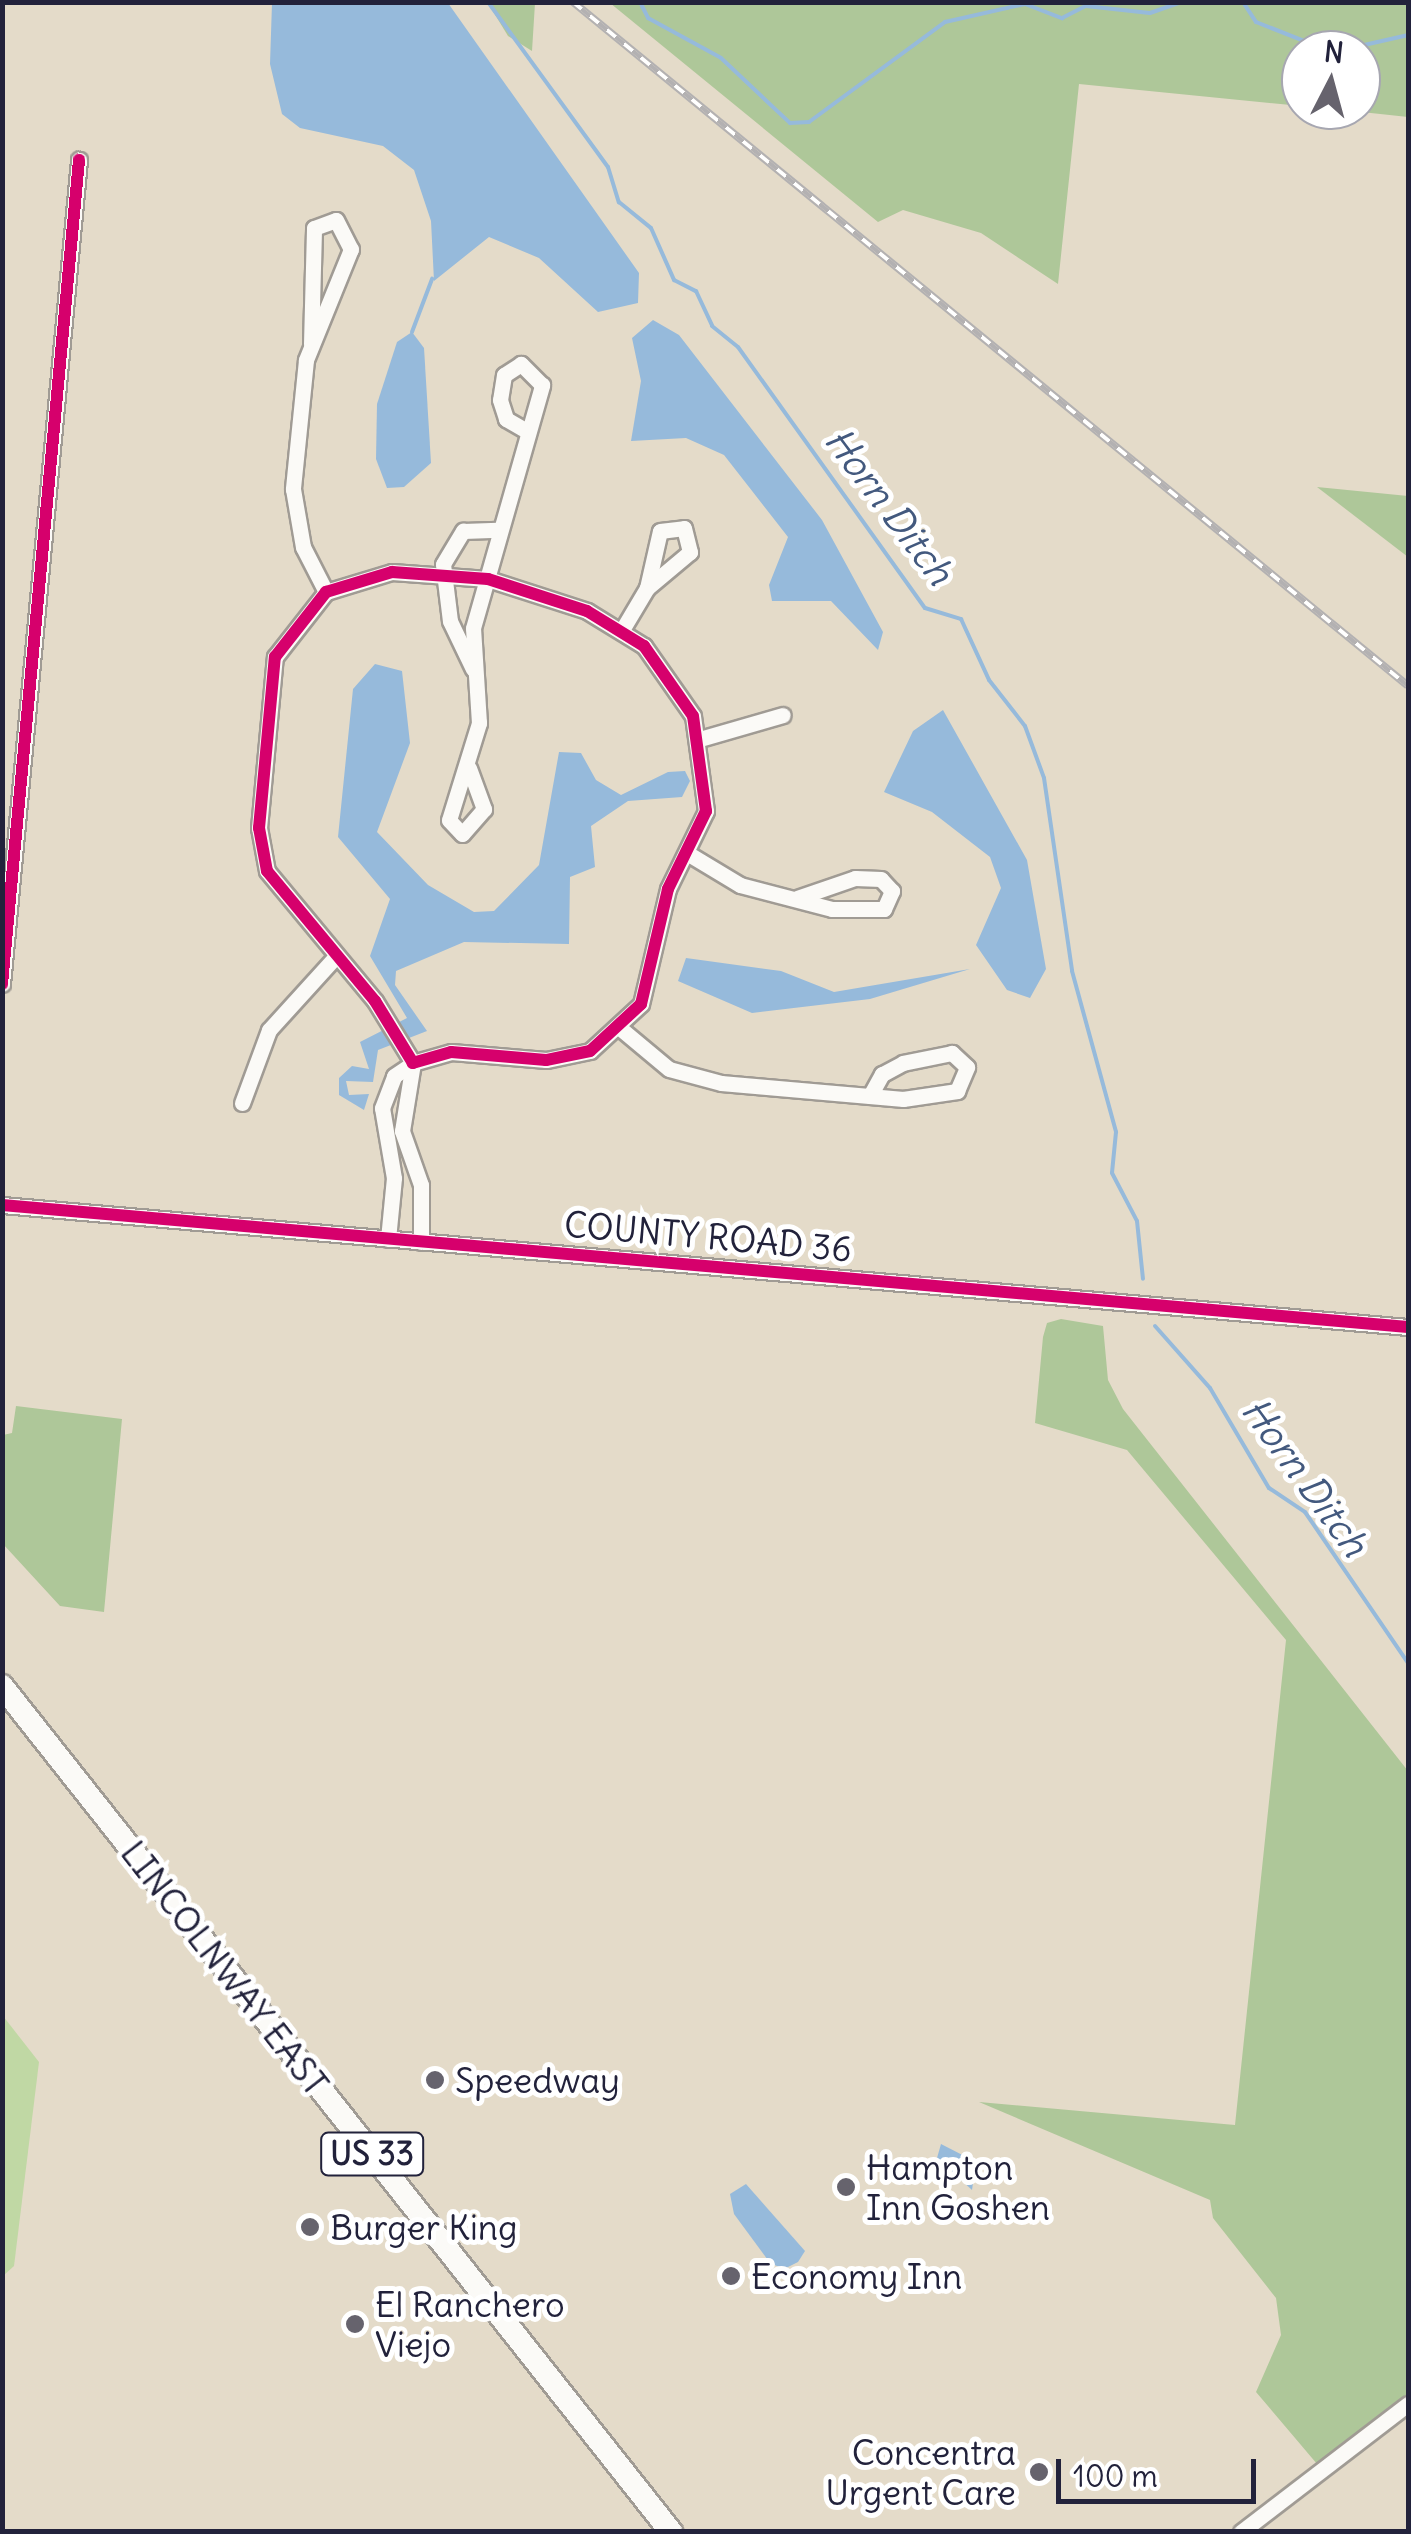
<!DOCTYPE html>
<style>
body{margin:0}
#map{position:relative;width:1411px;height:2534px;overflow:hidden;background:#e4dbc9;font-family:Delius,sans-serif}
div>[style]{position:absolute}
.green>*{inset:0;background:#c0d8a4}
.forest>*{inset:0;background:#aec799}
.water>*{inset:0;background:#96badb}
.stream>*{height:4px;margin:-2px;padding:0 2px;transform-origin:2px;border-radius:2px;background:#96badb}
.roads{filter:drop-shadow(2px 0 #a09b94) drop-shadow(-2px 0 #a09b94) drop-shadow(0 2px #a09b94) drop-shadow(0 -2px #a09b94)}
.minor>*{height:15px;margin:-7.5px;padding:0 7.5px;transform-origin:7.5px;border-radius:7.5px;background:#fbfaf7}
.highway>*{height:22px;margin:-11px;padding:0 11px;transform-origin:11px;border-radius:11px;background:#fbfaf7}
.rail>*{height:8px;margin-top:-4px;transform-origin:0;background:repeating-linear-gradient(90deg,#fff 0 11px,#b3b1b2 0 22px);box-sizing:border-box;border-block:2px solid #b3b1b2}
.cycleway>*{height:12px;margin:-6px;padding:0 6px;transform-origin:6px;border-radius:6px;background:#d6006c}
.dots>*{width:28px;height:28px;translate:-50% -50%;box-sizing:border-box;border:5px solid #fff;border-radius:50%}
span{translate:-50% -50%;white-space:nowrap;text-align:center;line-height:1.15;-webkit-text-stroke:10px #fff;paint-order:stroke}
.shield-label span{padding:2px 8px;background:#fff;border:2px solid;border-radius:8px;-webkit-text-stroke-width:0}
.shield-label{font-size:32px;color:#22223b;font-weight:700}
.street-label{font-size:35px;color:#22223b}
.poi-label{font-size:35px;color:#22223b}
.left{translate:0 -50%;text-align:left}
.right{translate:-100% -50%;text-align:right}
.water-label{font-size:38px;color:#43597e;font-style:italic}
.frame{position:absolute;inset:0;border:5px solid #22223b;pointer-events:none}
.north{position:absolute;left:1281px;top:30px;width:100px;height:100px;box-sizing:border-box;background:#fff;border:2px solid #a7a7b1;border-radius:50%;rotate:6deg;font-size:28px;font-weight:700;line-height:40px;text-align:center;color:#22223b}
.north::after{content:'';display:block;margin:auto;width:35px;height:45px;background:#66636d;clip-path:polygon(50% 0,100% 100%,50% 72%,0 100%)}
.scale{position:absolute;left:1056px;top:2459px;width:200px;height:45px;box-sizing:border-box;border:5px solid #22223b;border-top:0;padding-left:12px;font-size:30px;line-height:35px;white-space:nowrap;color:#22223b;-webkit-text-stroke:8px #fff;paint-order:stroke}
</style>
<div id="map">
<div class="green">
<i style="clip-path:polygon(3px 2016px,39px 2062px,14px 2266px,3px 2276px)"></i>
</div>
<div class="forest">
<i style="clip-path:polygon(488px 3px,535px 3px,532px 51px,508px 36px)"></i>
<i style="clip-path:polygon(610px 3px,1408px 3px,1408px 117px,1343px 110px,1361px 110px,1361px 50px,1301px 50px,1301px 106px,1079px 84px,1058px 284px,981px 233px,903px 210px,878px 222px)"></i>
<i style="clip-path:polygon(1317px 487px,1408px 496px,1408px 557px)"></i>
<i style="clip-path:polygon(1061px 1319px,1103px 1326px,1108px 1380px,1123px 1409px,1408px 1771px,1408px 2404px,1323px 2471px,1256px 2392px,1281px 2335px,1276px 2298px,1213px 2218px,1210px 2200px,979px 2102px,1235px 2125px,1286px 1640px,1127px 1450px,1035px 1423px,1043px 1337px,1047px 1323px)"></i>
<i style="clip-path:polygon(16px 1406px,122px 1419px,104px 1612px,60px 1606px,3px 1544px,3px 1435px,12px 1433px)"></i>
</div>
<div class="water">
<i style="clip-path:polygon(272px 3px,448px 3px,639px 273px,638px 303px,598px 312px,539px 258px,489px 237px,434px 281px,431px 221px,414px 170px,383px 146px,300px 128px,282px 114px,270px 64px)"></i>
<i style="clip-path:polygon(653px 320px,679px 335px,822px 520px,883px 632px,878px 650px,831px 601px,772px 601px,769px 585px,788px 537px,724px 455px,686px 438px,631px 441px,641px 381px,632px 338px)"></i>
<i style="clip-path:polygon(412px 332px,424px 348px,431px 463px,404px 487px,387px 488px,376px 459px,377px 404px,397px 342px)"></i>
<i style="clip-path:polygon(375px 664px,402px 671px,410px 743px,377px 832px,428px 885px,474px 912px,494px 911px,539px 865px,559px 752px,581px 753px,596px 780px,621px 795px,668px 772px,685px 771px,690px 781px,682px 797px,628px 801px,591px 826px,595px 867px,570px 877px,569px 944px,464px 942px,396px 971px,395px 985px,427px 1031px,378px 1050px,373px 1082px,346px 1081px,349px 1095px,369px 1094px,364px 1110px,339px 1095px,339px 1078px,352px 1066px,369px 1069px,360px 1042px,407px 1018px,370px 956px,390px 899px,338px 837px,353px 689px)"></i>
<i style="clip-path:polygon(943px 710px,1027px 860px,1046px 969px,1030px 998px,1007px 990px,976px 945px,1001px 888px,990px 857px,932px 812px,884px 792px,913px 731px)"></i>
<i style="clip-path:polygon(686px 958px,781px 971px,834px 992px,970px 969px,870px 999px,752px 1013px,678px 981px)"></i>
<i style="clip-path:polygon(941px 2144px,976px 2162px,972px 2190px,937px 2158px)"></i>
<i style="clip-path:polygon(746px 2184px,805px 2251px,798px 2262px,784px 2269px,770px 2263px,734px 2214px,730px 2194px)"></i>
</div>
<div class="stream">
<i style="left:488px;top:2px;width:204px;rotate:54deg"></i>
<i style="left:608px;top:167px;width:37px;rotate:73deg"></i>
<i style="left:619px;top:202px;width:41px;rotate:39.1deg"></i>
<i style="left:651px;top:228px;width:57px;rotate:66.1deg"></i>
<i style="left:674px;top:280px;width:25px;rotate:27deg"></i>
<i style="left:696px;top:291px;width:38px;rotate:65deg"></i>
<i style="left:712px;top:326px;width:33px;rotate:39deg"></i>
<i style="left:738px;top:347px;width:321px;rotate:54.4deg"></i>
<i style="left:925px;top:608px;width:38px;rotate:17deg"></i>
<i style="left:961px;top:619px;width:67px;rotate:65.3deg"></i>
<i style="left:989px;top:680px;width:58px;rotate:52deg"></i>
<i style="left:1025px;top:726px;width:55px;rotate:69.9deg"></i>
<i style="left:1044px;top:778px;width:195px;rotate:81.7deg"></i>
<i style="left:1072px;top:971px;width:167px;rotate:74.7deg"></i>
<i style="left:1116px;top:1132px;width:41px;rotate:95.6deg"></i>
<i style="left:1112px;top:1173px;width:54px;rotate:62.5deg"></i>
<i style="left:1137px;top:1221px;width:58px;rotate:84.1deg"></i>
<i style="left:640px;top:2px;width:18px;rotate:63deg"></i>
<i style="left:648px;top:18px;width:83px;rotate:28.7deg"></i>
<i style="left:721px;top:58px;width:95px;rotate:43.3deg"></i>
<i style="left:790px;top:123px;width:19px;rotate:-3deg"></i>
<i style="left:809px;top:122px;width:169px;rotate:-36.3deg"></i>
<i style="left:945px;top:22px;width:82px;rotate:-12.7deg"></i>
<i style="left:1025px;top:4px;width:40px;rotate:21deg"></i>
<i style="left:1062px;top:18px;width:27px;rotate:-27deg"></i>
<i style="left:1086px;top:6px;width:64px;rotate:6.2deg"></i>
<i style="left:1150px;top:13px;width:34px;rotate:-19deg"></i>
<i style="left:1243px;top:2px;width:24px;rotate:57deg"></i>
<i style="left:1256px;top:22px;width:76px;rotate:21.5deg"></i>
<i style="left:1342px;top:50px;width:68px;rotate:-12.8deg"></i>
<i style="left:412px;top:332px;width:57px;rotate:-69.3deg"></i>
<i style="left:1155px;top:1326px;width:83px;rotate:48.4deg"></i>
<i style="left:1210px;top:1388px;width:116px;rotate:59.5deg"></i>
<i style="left:1269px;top:1488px;width:43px;rotate:33.7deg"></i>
<i style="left:1305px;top:1512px;width:183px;rotate:55.7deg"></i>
</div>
<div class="roads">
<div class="minor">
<i style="left:311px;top:344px;width:116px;rotate:-88.5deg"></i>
<i style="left:314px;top:228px;width:23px;rotate:-20deg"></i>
<i style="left:336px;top:220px;width:33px;rotate:63deg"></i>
<i style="left:351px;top:249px;width:120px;rotate:112.1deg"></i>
<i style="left:306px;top:360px;width:130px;rotate:95.8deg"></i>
<i style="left:293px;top:489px;width:59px;rotate:80.2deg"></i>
<i style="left:303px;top:547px;width:51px;rotate:62.9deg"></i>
<i style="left:392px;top:572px;width:96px;rotate:4.2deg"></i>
<i style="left:488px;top:579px;width:104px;rotate:17.9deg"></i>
<i style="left:587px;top:611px;width:67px;rotate:31.6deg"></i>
<i style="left:644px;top:646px;width:85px;rotate:55deg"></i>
<i style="left:693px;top:716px;width:96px;rotate:82.2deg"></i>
<i style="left:706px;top:811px;width:87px;rotate:116deg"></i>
<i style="left:668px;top:889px;width:118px;rotate:103.2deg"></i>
<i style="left:641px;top:1004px;width:69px;rotate:137.3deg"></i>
<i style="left:590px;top:1051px;width:45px;rotate:168.4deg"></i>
<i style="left:546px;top:1060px;width:95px;rotate:-175.2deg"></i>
<i style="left:451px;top:1052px;width:40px;rotate:164deg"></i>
<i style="left:413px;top:1063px;width:73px;rotate:-121.5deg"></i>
<i style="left:375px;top:1001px;width:169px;rotate:-129.7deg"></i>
<i style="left:267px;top:871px;width:44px;rotate:-100.5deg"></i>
<i style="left:259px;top:828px;width:172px;rotate:-84.7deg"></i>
<i style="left:275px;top:657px;width:83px;rotate:-51.9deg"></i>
<i style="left:326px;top:592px;width:69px;rotate:-16.9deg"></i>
<i style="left:622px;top:630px;width:49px;rotate:-59.2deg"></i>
<i style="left:647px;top:588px;width:58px;rotate:-77.2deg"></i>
<i style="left:660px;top:531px;width:24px;rotate:-7deg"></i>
<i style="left:684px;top:528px;width:25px;rotate:76deg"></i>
<i style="left:690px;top:552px;width:56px;rotate:140.1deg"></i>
<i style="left:473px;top:669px;width:53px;rotate:-115.6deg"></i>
<i style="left:450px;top:621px;width:57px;rotate:-97deg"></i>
<i style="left:443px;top:564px;width:39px;rotate:-59deg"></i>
<i style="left:463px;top:531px;width:35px;rotate:-2deg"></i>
<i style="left:700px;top:739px;width:86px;rotate:-16.1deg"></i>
<i style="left:469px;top:768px;width:44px;rotate:69.9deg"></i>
<i style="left:484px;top:809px;width:33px;rotate:131deg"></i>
<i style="left:462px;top:834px;width:19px;rotate:-133deg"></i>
<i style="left:449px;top:820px;width:102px;rotate:-72.8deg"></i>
<i style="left:479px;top:723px;width:95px;rotate:-93.6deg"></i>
<i style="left:473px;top:628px;width:253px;rotate:-74.1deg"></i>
<i style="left:542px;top:385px;width:30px;rotate:-135deg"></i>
<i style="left:521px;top:364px;width:20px;rotate:147deg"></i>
<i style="left:504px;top:375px;width:25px;rotate:99deg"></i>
<i style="left:500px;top:400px;width:20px;rotate:72deg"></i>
<i style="left:506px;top:419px;width:22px;rotate:30deg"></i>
<i style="left:687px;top:853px;width:62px;rotate:31.1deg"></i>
<i style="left:740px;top:885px;width:95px;rotate:14.6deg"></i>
<i style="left:832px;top:909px;width:52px"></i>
<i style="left:884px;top:909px;width:20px;rotate:-66deg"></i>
<i style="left:892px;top:891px;width:16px;rotate:-133deg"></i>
<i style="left:881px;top:879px;width:26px;rotate:-178deg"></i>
<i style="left:855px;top:878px;width:61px;rotate:161deg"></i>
<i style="left:2px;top:984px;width:828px;rotate:-84.66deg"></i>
<i style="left:621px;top:1029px;width:62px;rotate:39.8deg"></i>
<i style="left:669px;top:1069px;width:54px;rotate:15.1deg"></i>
<i style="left:721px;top:1083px;width:183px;rotate:5deg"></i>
<i style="left:903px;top:1099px;width:55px;rotate:-8.4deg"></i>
<i style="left:957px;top:1091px;width:26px;rotate:-67deg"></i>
<i style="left:967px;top:1067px;width:21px;rotate:-137deg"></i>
<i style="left:952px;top:1053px;width:50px;rotate:168.5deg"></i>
<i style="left:903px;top:1063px;width:24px;rotate:152deg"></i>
<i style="left:882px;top:1074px;width:25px;rotate:119deg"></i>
<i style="left:413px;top:1063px;width:69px;rotate:99.2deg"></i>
<i style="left:402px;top:1131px;width:57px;rotate:70.6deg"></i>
<i style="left:421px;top:1185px;width:57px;rotate:90deg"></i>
<i style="left:242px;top:1103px;width:78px;rotate:-69.7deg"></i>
<i style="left:269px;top:1030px;width:100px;rotate:-47.8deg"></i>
<i style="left:2px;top:1205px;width:1411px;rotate:4.96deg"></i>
<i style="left:388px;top:1239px;width:61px;rotate:-84.4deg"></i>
<i style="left:394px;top:1178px;width:71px;rotate:-99.7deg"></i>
<i style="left:382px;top:1108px;width:34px;rotate:-69deg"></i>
<i style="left:394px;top:1076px;width:23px;rotate:-34deg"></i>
<i style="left:1241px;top:2532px;width:210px;rotate:-37.5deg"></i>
</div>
<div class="highway">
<i style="left:2px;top:1686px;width:1079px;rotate:51.66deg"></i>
</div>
</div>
<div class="rail">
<i style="left:573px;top:2px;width:1079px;rotate:39.32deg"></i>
</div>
<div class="cycleway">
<i style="left:392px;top:572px;width:96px;rotate:4.2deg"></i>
<i style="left:488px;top:579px;width:104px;rotate:17.9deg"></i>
<i style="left:587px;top:611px;width:67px;rotate:31.6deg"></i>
<i style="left:644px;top:646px;width:85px;rotate:55deg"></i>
<i style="left:693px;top:716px;width:96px;rotate:82.2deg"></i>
<i style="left:706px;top:811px;width:87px;rotate:116deg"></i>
<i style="left:668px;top:889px;width:118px;rotate:103.2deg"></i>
<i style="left:641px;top:1004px;width:69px;rotate:137.3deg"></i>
<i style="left:590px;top:1051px;width:45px;rotate:168.4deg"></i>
<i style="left:546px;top:1060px;width:95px;rotate:-175.2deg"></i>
<i style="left:451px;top:1052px;width:40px;rotate:164deg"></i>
<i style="left:413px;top:1063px;width:73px;rotate:-121.5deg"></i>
<i style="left:375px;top:1001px;width:169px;rotate:-129.7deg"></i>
<i style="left:267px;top:871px;width:44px;rotate:-100.5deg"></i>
<i style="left:259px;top:828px;width:172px;rotate:-84.7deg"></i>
<i style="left:275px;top:657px;width:83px;rotate:-51.9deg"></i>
<i style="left:326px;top:592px;width:69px;rotate:-16.9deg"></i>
<i style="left:2px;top:984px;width:828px;rotate:-84.66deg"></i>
<i style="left:2px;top:1205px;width:1411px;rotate:4.96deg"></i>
</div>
<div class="dots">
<i style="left:435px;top:2080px;background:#66636d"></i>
<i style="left:846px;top:2187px;background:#66636d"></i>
<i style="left:310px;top:2227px;background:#66636d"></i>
<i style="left:731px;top:2276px;background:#66636d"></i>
<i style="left:355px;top:2324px;background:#66636d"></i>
<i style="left:1039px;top:2472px;background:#66636d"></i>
</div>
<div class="shield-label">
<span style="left:372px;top:2154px">US 33</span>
</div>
<div class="street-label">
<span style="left:708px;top:1236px;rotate:5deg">COUNTY ROAD 36</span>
<span style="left:225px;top:1968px;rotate:52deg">LINCOLNWAY EAST</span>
</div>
<div class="poi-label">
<span class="left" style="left:455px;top:2080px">Speedway</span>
<span class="left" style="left:866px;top:2187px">Hampton<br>Inn Goshen</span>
<span class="left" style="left:330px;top:2227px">Burger King</span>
<span class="left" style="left:751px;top:2276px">Economy Inn</span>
<span class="left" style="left:375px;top:2324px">El Ranchero<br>Viejo</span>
<span class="right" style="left:1016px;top:2472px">Concentra<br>Urgent Care</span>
</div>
<div class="water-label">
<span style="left:889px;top:506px;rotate:53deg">Horn Ditch</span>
<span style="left:1305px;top:1477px;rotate:54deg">Horn Ditch</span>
</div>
<div class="frame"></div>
<div class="north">N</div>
<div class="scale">100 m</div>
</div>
